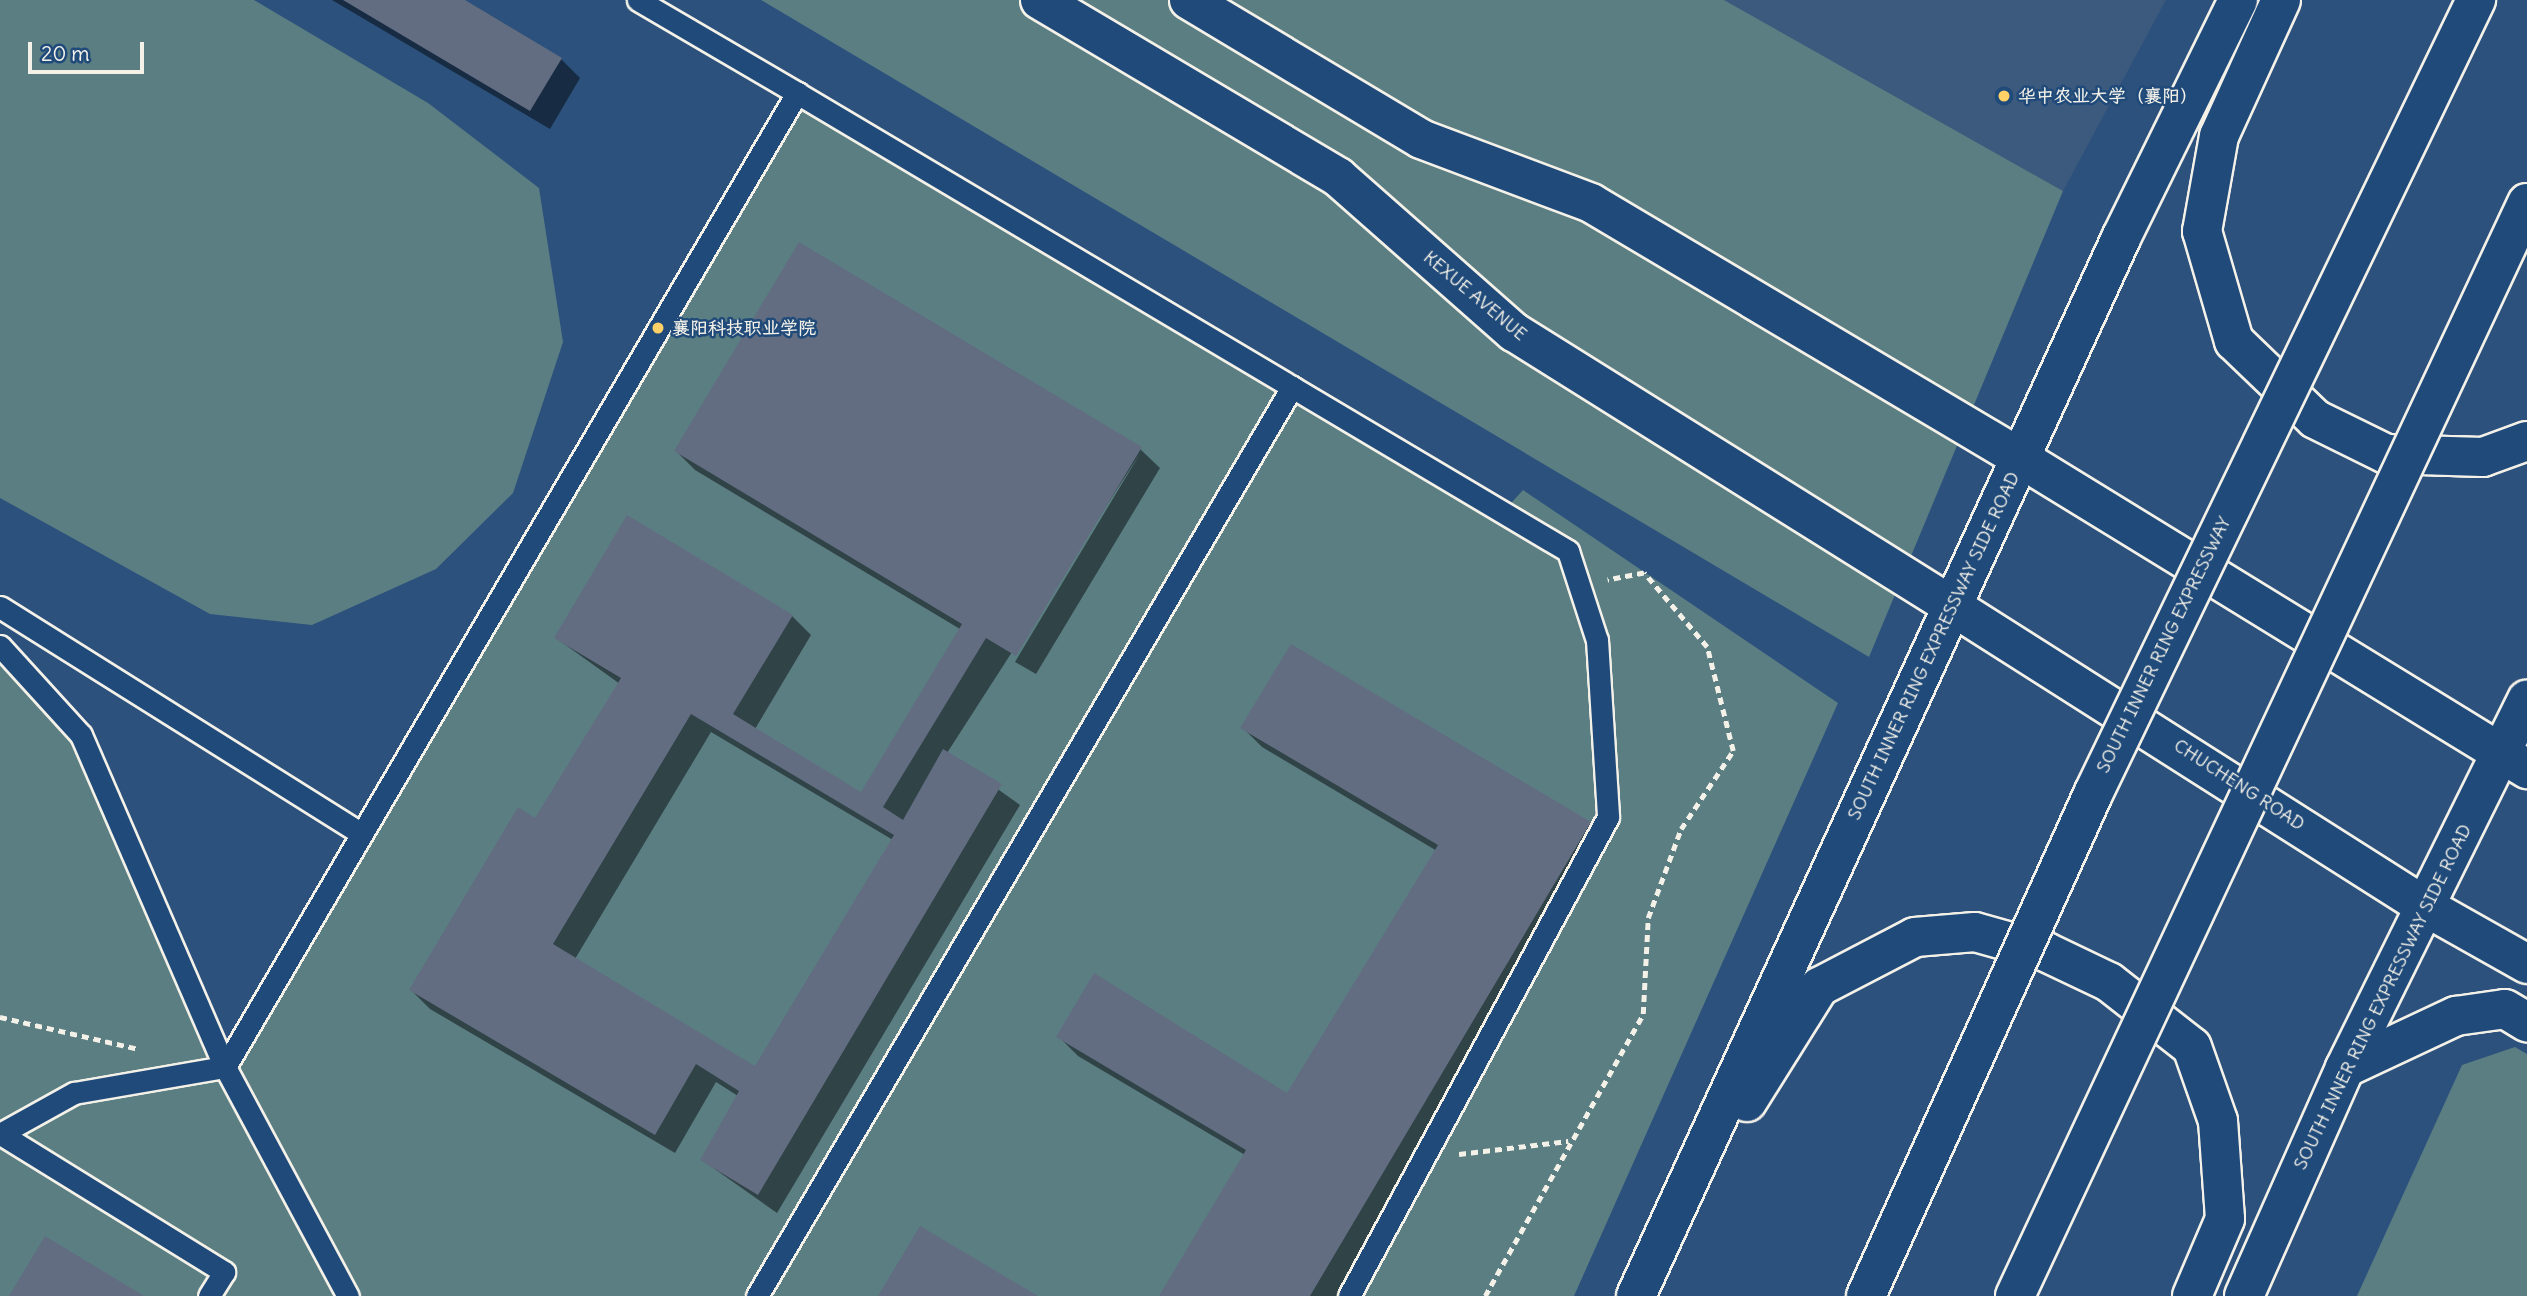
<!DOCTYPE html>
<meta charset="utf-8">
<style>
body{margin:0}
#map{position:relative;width:2527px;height:1296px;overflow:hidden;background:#2c517c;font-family:Delius,"LXGW WenKai TC",sans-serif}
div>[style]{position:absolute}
.built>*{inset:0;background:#3c597e}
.green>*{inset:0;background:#5b7e83}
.shadow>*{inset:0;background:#0007}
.building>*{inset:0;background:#626d82}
.path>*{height:4.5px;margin-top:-2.25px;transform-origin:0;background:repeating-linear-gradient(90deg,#f4f1e8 0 7px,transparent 0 12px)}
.roads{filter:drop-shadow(2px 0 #f4f1e8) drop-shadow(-2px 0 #f4f1e8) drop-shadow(0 2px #f4f1e8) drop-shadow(0 -2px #f4f1e8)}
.service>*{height:21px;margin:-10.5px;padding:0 10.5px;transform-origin:10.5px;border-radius:10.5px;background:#1f4a7a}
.tertiary>*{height:38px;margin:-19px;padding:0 19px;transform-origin:19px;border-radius:19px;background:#1f4a7a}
.secondary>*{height:38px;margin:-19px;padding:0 19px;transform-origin:19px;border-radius:19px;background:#1f4a7a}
.primary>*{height:38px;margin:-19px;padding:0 19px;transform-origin:19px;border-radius:19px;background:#1f4a7a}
.bridges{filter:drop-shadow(2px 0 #f4f1e8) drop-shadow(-2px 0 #f4f1e8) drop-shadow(0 2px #f4f1e8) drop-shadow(0 -2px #f4f1e8)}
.trunk-bridge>*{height:38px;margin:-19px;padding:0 19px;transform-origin:19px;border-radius:19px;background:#1f4a7a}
.dots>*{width:19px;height:19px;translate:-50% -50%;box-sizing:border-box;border:4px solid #1f4a7a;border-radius:50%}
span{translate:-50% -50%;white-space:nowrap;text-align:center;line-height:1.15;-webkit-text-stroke:5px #1f4a7a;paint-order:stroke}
.poi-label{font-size:18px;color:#f4f1e8;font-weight:700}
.left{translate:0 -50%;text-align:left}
.street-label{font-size:18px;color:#f4f1e8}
.scale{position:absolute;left:28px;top:42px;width:116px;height:32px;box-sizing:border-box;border:4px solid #f4f1e8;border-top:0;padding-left:9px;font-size:21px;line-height:24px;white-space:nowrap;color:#f4f1e8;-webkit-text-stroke:5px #1f4a7a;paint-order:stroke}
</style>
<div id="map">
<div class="built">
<i style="clip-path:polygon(1724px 0,2166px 0,2063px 191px)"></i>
</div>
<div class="green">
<i style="clip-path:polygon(0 0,254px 0,428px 103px,539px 188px,563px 342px,513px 493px,436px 569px,312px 625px,210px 614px,0 498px)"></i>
<i style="clip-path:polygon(761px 0,1724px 0,2063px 191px,1869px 657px)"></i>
<i style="clip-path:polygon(797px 93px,1503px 512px,1523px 490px,1838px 703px,1574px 1296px,0 1296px,0 646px,81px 735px,225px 1066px)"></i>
<i style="clip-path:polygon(2515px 1047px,2527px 1054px,2527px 1296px,2357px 1296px,2462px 1065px)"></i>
</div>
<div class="shadow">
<i style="clip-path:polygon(332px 0,462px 0,561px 59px,580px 78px,550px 129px)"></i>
<i style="clip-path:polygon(evenodd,1140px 449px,1160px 468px,1036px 674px,1015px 662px,1141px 452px,947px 753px,1020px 805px,777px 1213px,702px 1160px,738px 1096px,716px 1082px,675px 1153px,430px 1009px,411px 990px,536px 820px,620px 684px,556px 638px,792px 616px,811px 635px,755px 729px,861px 794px,960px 629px,695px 470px,676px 451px,1140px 449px,711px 732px,893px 840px,756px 1068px,575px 959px,711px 732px)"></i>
<i style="clip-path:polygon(1291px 646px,1590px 823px,1610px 843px,1340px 1296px,1161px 1296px,1245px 1155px,1078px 1056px,1059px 1037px,1288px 1095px,1437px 851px,1262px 747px,1243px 728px)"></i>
</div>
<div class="building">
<i style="clip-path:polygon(343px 0,465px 0,562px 58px,530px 111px)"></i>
<i style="clip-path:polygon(evenodd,799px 242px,1142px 447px,1016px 656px,986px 638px,883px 807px,903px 820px,943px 749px,1002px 784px,758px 1195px,700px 1160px,739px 1091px,696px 1064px,655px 1135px,409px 990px,518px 807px,535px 818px,621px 678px,554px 638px,627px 515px,793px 615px,733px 714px,861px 792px,962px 624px,674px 451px,799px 242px,691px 714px,894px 835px,755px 1066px,553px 944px,691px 714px)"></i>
<i style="clip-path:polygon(1291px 644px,1591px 822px,1310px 1296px,1159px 1296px,1246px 1150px,1056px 1037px,1094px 973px,1287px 1093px,1438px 845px,1240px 728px)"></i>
<i style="clip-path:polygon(920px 1226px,1038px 1296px,878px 1296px)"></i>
<i style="clip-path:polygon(45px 1236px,144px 1296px,9px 1296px)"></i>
</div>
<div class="path">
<i style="left:0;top:1017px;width:143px;rotate:13deg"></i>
<i style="left:1459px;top:1154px;width:110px;rotate:-6.8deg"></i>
<i style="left:1485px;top:1296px;width:323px;rotate:-60.7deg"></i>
<i style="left:1643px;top:1014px;width:96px;rotate:-87deg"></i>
<i style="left:1648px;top:918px;width:95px;rotate:-69.7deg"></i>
<i style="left:1681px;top:829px;width:94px;rotate:-56.3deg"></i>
<i style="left:1733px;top:751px;width:107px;rotate:-104deg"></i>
<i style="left:1707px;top:647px;width:97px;rotate:-130.4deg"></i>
<i style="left:1644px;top:573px;width:37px;rotate:169deg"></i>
</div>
<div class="roads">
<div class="service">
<i style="left:638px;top:0;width:184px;rotate:30.3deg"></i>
<i style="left:0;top:607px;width:427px;rotate:32.1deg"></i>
<i style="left:0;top:646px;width:120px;rotate:47.7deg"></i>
<i style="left:81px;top:735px;width:362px;rotate:66.6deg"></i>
<i style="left:225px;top:1067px;width:260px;rotate:61.8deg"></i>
<i style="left:0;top:1134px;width:85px;rotate:-29deg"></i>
<i style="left:74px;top:1093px;width:153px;rotate:-9.8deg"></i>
<i style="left:225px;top:1067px;width:1130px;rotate:-59.58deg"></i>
<i style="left:797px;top:93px;width:897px;rotate:30.71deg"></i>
<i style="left:1568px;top:551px;width:94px;rotate:72deg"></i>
<i style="left:1597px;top:640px;width:177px;rotate:86.4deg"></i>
<i style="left:1608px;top:817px;width:545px;rotate:118.4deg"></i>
<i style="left:4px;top:1136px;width:259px;rotate:31.7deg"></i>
<i style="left:224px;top:1272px;width:28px;rotate:122deg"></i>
<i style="left:757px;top:1296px;width:1055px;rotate:-59.52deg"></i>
</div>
<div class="tertiary">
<i style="left:2345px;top:1068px;width:123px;rotate:-25.1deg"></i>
<i style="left:2456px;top:1016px;width:49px;rotate:-8.1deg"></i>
<i style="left:2505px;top:1009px;width:26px;rotate:31deg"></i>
</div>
<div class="secondary">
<i style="left:1040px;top:0;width:347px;rotate:30.7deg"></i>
<i style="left:1338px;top:177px;width:235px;rotate:41.4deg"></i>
<i style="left:1514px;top:332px;width:517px;rotate:32.03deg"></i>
<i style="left:1189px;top:0;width:270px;rotate:30.9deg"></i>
<i style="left:1421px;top:139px;width:182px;rotate:20.6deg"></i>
<i style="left:1591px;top:203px;width:499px;rotate:30.7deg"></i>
</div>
<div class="primary">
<i style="left:2281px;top:0;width:149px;rotate:114.5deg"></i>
<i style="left:2219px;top:136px;width:97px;rotate:100.1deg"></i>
<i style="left:2202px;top:231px;width:115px;rotate:73.8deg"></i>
<i style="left:2234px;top:341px;width:112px;rotate:43.9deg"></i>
<i style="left:2315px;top:419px;width:79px;rotate:26.2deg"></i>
<i style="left:2386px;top:454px;width:97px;rotate:1.8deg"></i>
<i style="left:2483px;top:457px;width:47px;rotate:-20deg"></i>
<i style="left:2020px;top:458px;width:595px;rotate:31.53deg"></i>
<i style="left:1952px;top:606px;width:561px;rotate:32.42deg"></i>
<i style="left:2426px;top:907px;width:116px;rotate:29.4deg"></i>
<i style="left:1747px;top:1102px;width:136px;rotate:-57.9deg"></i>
<i style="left:1819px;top:987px;width:108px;rotate:-27.5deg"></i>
<i style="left:1915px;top:937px;width:60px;rotate:-4.8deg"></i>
<i style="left:1975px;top:932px;width:74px;rotate:15.7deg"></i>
<i style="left:2046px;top:952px;width:70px;rotate:25.5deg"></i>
<i style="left:2109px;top:982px;width:105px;rotate:38.1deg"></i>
<i style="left:2192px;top:1047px;width:78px;rotate:70.6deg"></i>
<i style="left:2218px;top:1121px;width:98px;rotate:85.9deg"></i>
<i style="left:2225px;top:1219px;width:84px;rotate:113.2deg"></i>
<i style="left:1636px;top:1296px;width:1164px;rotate:-65.37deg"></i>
<i style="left:2121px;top:238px;width:265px;rotate:-63.8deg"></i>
<i style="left:2244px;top:1296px;width:249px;rotate:-66.1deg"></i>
<i style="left:2345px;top:1068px;width:411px;rotate:-63.7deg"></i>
</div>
</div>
<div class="bridges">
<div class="trunk-bridge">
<i style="left:1866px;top:1296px;width:551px;rotate:-65.67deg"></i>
<i style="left:2093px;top:794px;width:882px;rotate:-64.25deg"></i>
<i style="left:2015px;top:1296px;width:1207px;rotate:-64.9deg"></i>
</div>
</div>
<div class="dots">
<i style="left:2004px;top:96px;background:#ffd166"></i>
<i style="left:658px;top:328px;background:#ffd166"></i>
</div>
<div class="poi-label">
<span class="left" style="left:2018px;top:96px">华中农业大学（襄阳）</span>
<span class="left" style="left:672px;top:328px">襄阳科技职业学院</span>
</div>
<div class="street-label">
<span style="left:1475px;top:296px;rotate:40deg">KEXUE AVENUE</span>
<span style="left:2164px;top:645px;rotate:-64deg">SOUTH INNER RING EXPRESSWAY</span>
<span style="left:1934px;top:646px;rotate:-65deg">SOUTH INNER RING EXPRESSWAY SIDE ROAD</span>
<span style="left:2239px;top:785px;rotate:33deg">CHUCHENG ROAD</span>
<span style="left:2383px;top:997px;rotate:-64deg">SOUTH INNER RING EXPRESSWAY SIDE ROAD</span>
</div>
<div class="scale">20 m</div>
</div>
